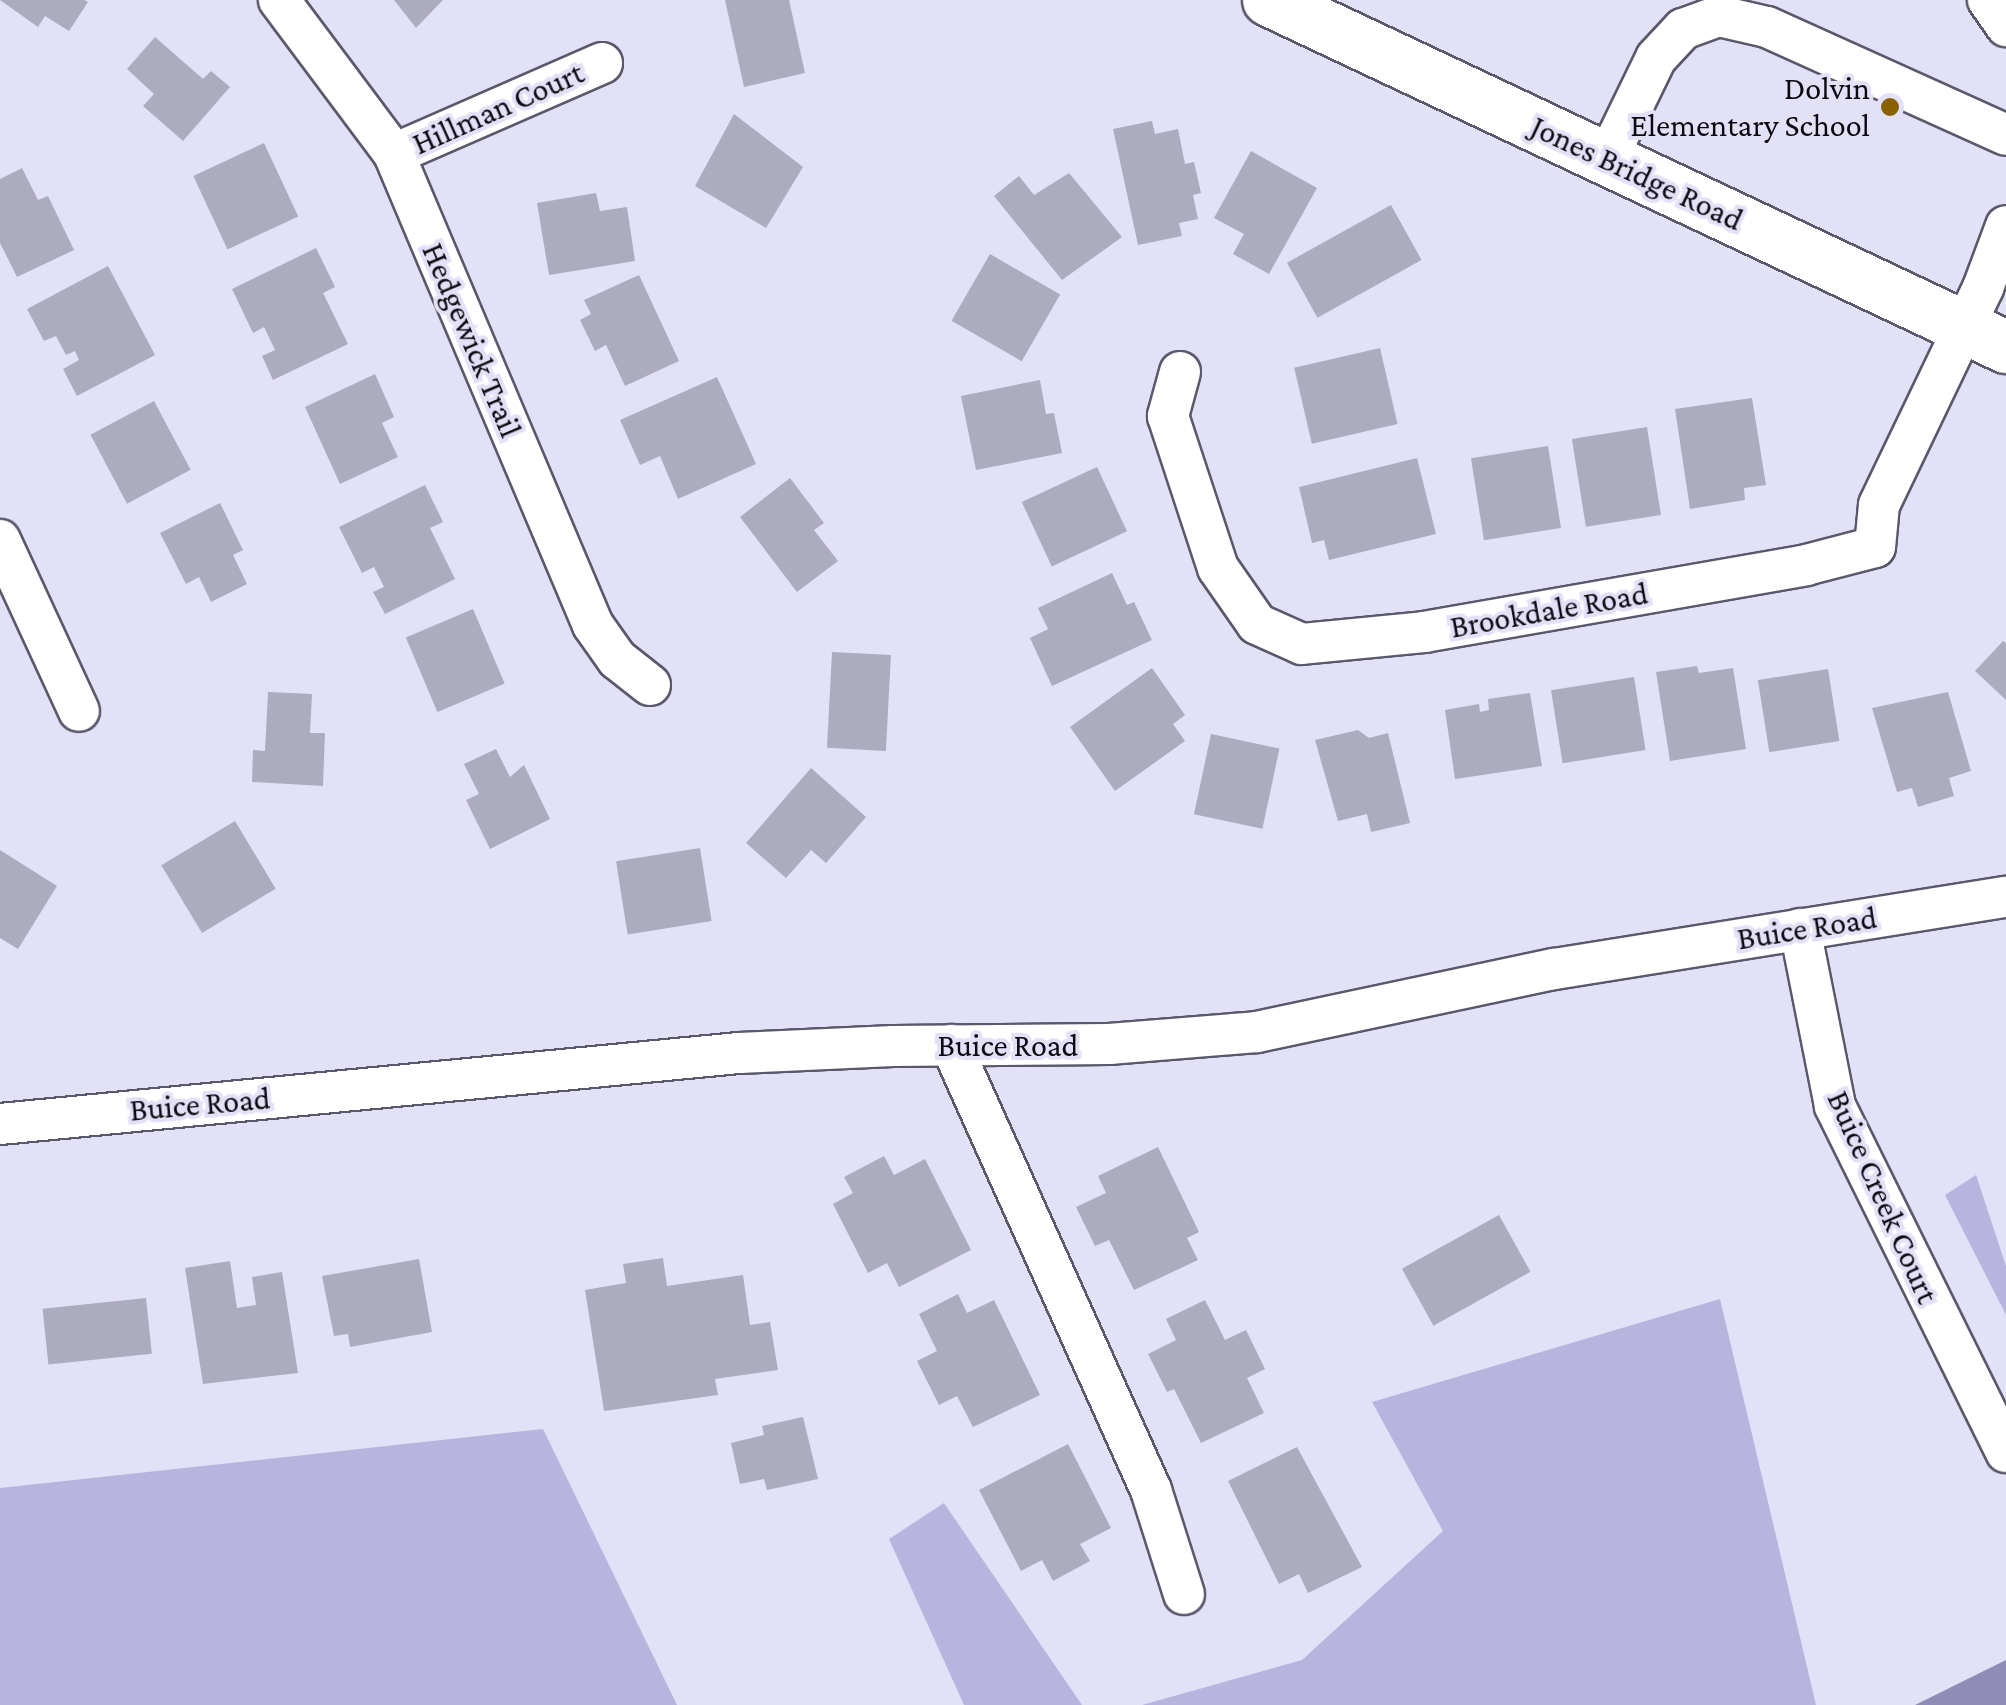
<!DOCTYPE html>
<style>
body{margin:0}
#map{position:relative;width:2006px;height:1705px;overflow:hidden;background:#e3e1f7;font-family:"Crimson Pro",serif}
div>[style]{position:absolute}
.green>*{inset:0;background:#b8b4de}
.water>*{inset:0;background:#908cb6}
.building>*{inset:0;background:#adabc0;transform-origin:0 0}
.roads{filter:drop-shadow(2px 0 #5a596b) drop-shadow(-2px 0 #5a596b) drop-shadow(0 2px #5a596b) drop-shadow(0 -2px #5a596b)}
.minor>*{height:40px;margin:-20px;padding:0 20px;transform-origin:20px;border-radius:20px;background:#fff}
.major>*{height:52px;margin:-26px;padding:0 26px;transform-origin:26px;border-radius:26px;background:#fff}
.dots>*{width:28px;height:28px;translate:-50% -50%;box-sizing:border-box;border:5px solid #e3e1f7;border-radius:50%}
span{translate:-50% -50%;white-space:nowrap;text-align:center;line-height:1.15;-webkit-text-stroke:8px #e3e1f7;paint-order:stroke}
.poi-label{font-size:32px;color:#0b0a11}
.right{translate:-100% -50%;text-align:right}
.street-label{font-size:32px;color:#0b0a11}
</style>
<div id="map">
<div class="green">
<i style="clip-path:polygon(1976px 1175px,2006px 1266px,2006px 1315px,1945px 1195px)"></i>
<i style="clip-path:polygon(1720px 1299px,1816px 1705px,1142px 1705px,1302px 1660px,1443px 1531px,1372px 1402px)"></i>
<i style="clip-path:polygon(543px 1429px,677px 1705px,0 1705px,0 1488px)"></i>
<i style="clip-path:polygon(944px 1503px,1082px 1705px,964px 1705px,889px 1539px)"></i>
</div>
<div class="water">
<i style="clip-path:polygon(2006px 1660px,2006px 1705px,1915px 1705px)"></i>
</div>
<div class="building">
<i style="clip-path:polygon(0 0,84px 0,88px 2px,69px 31px,45px 16px,38px 27px)"></i>
<i style="clip-path:polygon(394px 0,443px 0,416px 28px)"></i>
<i style="clip-path:polygon(725px 0,789px 0,805px 73px,744px 87px)"></i>
<i style="clip-path:polygon(155px 37px,203px 79px,211px 71px,230px 87px,183px 141px,143px 106px,154px 94px,127px 69px)"></i>
<i style="clip-path:polygon(734px 114px,803px 167px,766px 228px,695px 186px)"></i>
<i style="clip-path:polygon(1152px 121px,1155px 134px,1178px 129px,1185px 164px,1194px 162px,1201px 193px,1193px 195px,1198px 219px,1179px 223px,1182px 236px,1138px 245px,1113px 129px)"></i>
<i style="left:264px;top:143px;width:81px;height:78px;rotate:65deg"></i>
<i style="clip-path:polygon(1251px 151px,1317px 188px,1269px 274px,1233px 254px,1244px 234px,1214px 218px)"></i>
<i style="clip-path:polygon(22px 168px,38px 200px,48px 196px,74px 250px,17px 277px,0 243px,0 179px)"></i>
<i style="clip-path:polygon(1069px 173px,1122px 237px,1062px 280px,994px 196px,1019px 176px,1034px 195px)"></i>
<i style="clip-path:polygon(596px 193px,600px 211px,627px 207px,635px 261px,549px 275px,537px 203px)"></i>
<i style="left:1391px;top:205px;width:63px;height:119px;rotate:61deg"></i>
<i style="clip-path:polygon(316px 248px,335px 287px,323px 293px,348px 344px,273px 380px,262px 356px,275px 350px,264px 327px,253px 333px,232px 289px)"></i>
<i style="left:990px;top:254px;width:81px;height:77px;rotate:30deg"></i>
<i style="clip-path:polygon(108px 266px,155px 355px,77px 396px,63px 369px,79px 360px,75px 351px,66px 355px,56px 336px,44px 341px,27px 309px)"></i>
<i style="clip-path:polygon(639px 275px,679px 361px,625px 386px,606px 345px,595px 351px,580px 320px,591px 314px,584px 300px)"></i>
<i style="left:1380px;top:348px;width:78px;height:88px;rotate:77deg"></i>
<i style="clip-path:polygon(375px 374px,394px 417px,382px 423px,398px 457px,340px 484px,305px 407px)"></i>
<i style="clip-path:polygon(717px 377px,756px 464px,678px 499px,660px 456px,640px 465px,620px 420px)"></i>
<i style="clip-path:polygon(1040px 380px,1046px 414px,1054px 413px,1062px 453px,976px 470px,961px 396px)"></i>
<i style="clip-path:polygon(1752px 398px,1766px 485px,1744px 488px,1745px 500px,1690px 509px,1675px 409px)"></i>
<i style="left:154px;top:401px;width:78px;height:72px;rotate:62deg"></i>
<i style="left:1647px;top:427px;width:89px;height:76px;rotate:81deg"></i>
<i style="left:1548px;top:446px;width:83px;height:78px;rotate:81deg"></i>
<i style="clip-path:polygon(1417px 458px,1436px 534px,1329px 560px,1324px 540px,1312px 543px,1299px 487px)"></i>
<i style="left:1097px;top:467px;width:71px;height:83px;rotate:65deg"></i>
<i style="clip-path:polygon(790px 478px,824px 523px,814px 530px,838px 561px,797px 592px,740px 517px)"></i>
<i style="clip-path:polygon(425px 485px,443px 522px,430px 528px,455px 579px,385px 614px,373px 592px,384px 587px,374px 567px,362px 573px,339px 527px)"></i>
<i style="clip-path:polygon(220px 503px,243px 550px,233px 555px,247px 584px,211px 602px,199px 577px,186px 584px,160px 533px)"></i>
<i style="clip-path:polygon(1112px 573px,1127px 605px,1134px 602px,1152px 640px,1052px 686px,1030px 638px,1048px 629px,1038px 608px)"></i>
<i style="left:473px;top:609px;width:81px;height:73px;rotate:67deg"></i>
<i style="clip-path:polygon(2003px 641px,2006px 643px,2006px 700px,1975px 671px)"></i>
<i style="left:832px;top:652px;width:59px;height:96px;rotate:3deg"></i>
<i style="clip-path:polygon(1697px 666px,1699px 673px,1733px 668px,1746px 749px,1670px 761px,1656px 672px)"></i>
<i style="clip-path:polygon(1152px 668px,1185px 715px,1173px 724px,1185px 741px,1115px 791px,1070px 727px)"></i>
<i style="left:1828px;top:669px;width:73px;height:71px;rotate:81deg"></i>
<i style="left:1634px;top:677px;width:74px;height:84px;rotate:81deg"></i>
<i style="clip-path:polygon(268px 692px,312px 694px,310px 733px,325px 733px,323px 786px,252px 782px,253px 750px,265px 751px)"></i>
<i style="clip-path:polygon(1948px 692px,1971px 771px,1949px 778px,1954px 796px,1918px 807px,1912px 788px,1897px 792px,1872px 708px)"></i>
<i style="clip-path:polygon(1530px 693px,1542px 766px,1455px 779px,1445px 710px,1479px 704px,1480px 712px,1489px 710px,1488px 699px)"></i>
<i style="clip-path:polygon(1358px 730px,1369px 738px,1388px 733px,1410px 823px,1371px 832px,1367px 814px,1338px 821px,1315px 740px)"></i>
<i style="left:1211px;top:734px;width:70px;height:82px;rotate:12deg"></i>
<i style="clip-path:polygon(496px 749px,510px 777px,524px 765px,550px 819px,490px 849px,466px 800px,479px 794px,464px 764px)"></i>
<i style="clip-path:polygon(811px 768px,866px 817px,826px 863px,811px 850px,786px 878px,746px 843px)"></i>
<i style="left:235px;top:821px;width:79px;height:86px;rotate:59deg"></i>
<i style="left:700px;top:848px;width:74px;height:85px;rotate:81deg"></i>
<i style="clip-path:polygon(0 850px,57px 886px,18px 949px,0 938px)"></i>
<i style="clip-path:polygon(1158px 1147px,1199px 1232px,1187px 1238px,1198px 1260px,1134px 1290px,1109px 1240px,1095px 1246px,1076px 1207px,1106px 1193px,1098px 1176px)"></i>
<i style="clip-path:polygon(884px 1156px,894px 1175px,925px 1159px,971px 1250px,899px 1287px,887px 1263px,868px 1273px,833px 1204px,853px 1193px,844px 1177px)"></i>
<i style="left:1499px;top:1215px;width:65px;height:111px;rotate:61deg"></i>
<i style="clip-path:polygon(663px 1258px,667px 1286px,743px 1275px,750px 1325px,770px 1322px,778px 1370px,715px 1379px,718px 1395px,604px 1411px,585px 1290px,626px 1283px,623px 1264px)"></i>
<i style="clip-path:polygon(419px 1259px,432px 1332px,350px 1347px,348px 1334px,334px 1336px,322px 1276px)"></i>
<i style="clip-path:polygon(230px 1261px,237px 1308px,256px 1305px,252px 1277px,282px 1272px,298px 1373px,203px 1384px,185px 1268px)"></i>
<i style="clip-path:polygon(958px 1294px,967px 1313px,994px 1300px,1040px 1395px,973px 1427px,957px 1396px,939px 1405px,917px 1361px,937px 1351px,919px 1314px)"></i>
<i style="left:146px;top:1298px;width:56px;height:104px;rotate:84deg"></i>
<i style="clip-path:polygon(1205px 1300px,1225px 1340px,1246px 1330px,1265px 1369px,1247px 1378px,1264px 1413px,1201px 1443px,1174px 1389px,1167px 1392px,1148px 1354px,1176px 1340px,1166px 1319px)"></i>
<i style="clip-path:polygon(803px 1417px,818px 1479px,767px 1490px,764px 1479px,740px 1484px,731px 1443px,764px 1435px,762px 1426px)"></i>
<i style="clip-path:polygon(1068px 1444px,1111px 1528px,1080px 1544px,1090px 1561px,1053px 1581px,1042px 1560px,1021px 1571px,979px 1490px)"></i>
<i style="clip-path:polygon(1297px 1447px,1362px 1567px,1308px 1593px,1299px 1574px,1279px 1584px,1228px 1481px)"></i>
</div>
<div class="roads">
<div class="minor">
<i style="left:279px;top:0;width:192px;rotate:53.2deg"></i>
<i style="left:394px;top:154px;width:511px;rotate:67.1deg"></i>
<i style="left:593px;top:625px;width:42px;rotate:54.8deg"></i>
<i style="left:617px;top:659px;width:42px;rotate:38.2deg"></i>
<i style="left:1988px;top:0;width:32px;rotate:55deg"></i>
<i style="left:394px;top:154px;width:227px;rotate:-23.6deg"></i>
<i style="left:1607px;top:159px;width:112px;rotate:-64.1deg"></i>
<i style="left:1656px;top:58px;width:40px;rotate:-47deg"></i>
<i style="left:1683px;top:29px;width:38px;rotate:-20deg"></i>
<i style="left:1719px;top:16px;width:49px;rotate:12.9deg"></i>
<i style="left:1767px;top:27px;width:262px;rotate:24.3deg"></i>
<i style="left:1180px;top:372px;width:46px;rotate:105.3deg"></i>
<i style="left:1168px;top:416px;width:160px;rotate:71.8deg"></i>
<i style="left:1218px;top:568px;width:68px;rotate:55.1deg"></i>
<i style="left:1257px;top:624px;width:49px;rotate:24deg"></i>
<i style="left:1302px;top:644px;width:123px;rotate:-5.6deg"></i>
<i style="left:1424px;top:632px;width:388px;rotate:-9.9deg"></i>
<i style="left:1806px;top:565px;width:71px;rotate:-14.6deg"></i>
<i style="left:1875px;top:547px;width:42px;rotate:-84.6deg"></i>
<i style="left:1879px;top:505px;width:241px;rotate:-64.4deg"></i>
<i style="left:1983px;top:288px;width:66px;rotate:-69.6deg"></i>
<i style="left:0;top:540px;width:188px;rotate:65.2deg"></i>
<i style="left:1800px;top:929px;width:180px;rotate:78.8deg"></i>
<i style="left:1835px;top:1106px;width:386px;rotate:63.7deg"></i>
<i style="left:951px;top:1045px;width:488px;rotate:65.8deg"></i>
<i style="left:1151px;top:1490px;width:109px;rotate:72.4deg"></i>
<i style="left:0;top:1124px;width:742px;rotate:-5.49deg"></i>
<i style="left:739px;top:1053px;width:154px;rotate:-2.6deg"></i>
<i style="left:893px;top:1046px;width:216px;rotate:-0.5deg"></i>
<i style="left:1109px;top:1044px;width:148px;rotate:-4.6deg"></i>
<i style="left:1257px;top:1032px;width:304px;rotate:-12deg"></i>
<i style="left:1554px;top:969px;width:458px;rotate:-9.1deg"></i>
</div>
<div class="major">
<i style="left:1269px;top:0;width:815px;rotate:25.21deg"></i>
</div>
</div>
<div class="dots">
<i style="left:1890px;top:107px;background:#8a6000"></i>
</div>
<div class="poi-label">
<span class="right" style="left:1870px;top:107px">Dolvin<br>Elementary School</span>
</div>
<div class="street-label">
<span style="left:498px;top:108px;rotate:-24deg">Hillman Court</span>
<span style="left:1637px;top:173px;rotate:25deg">Jones Bridge Road</span>
<span style="left:472px;top:340px;rotate:67deg">Hedgewick Trail</span>
<span style="left:1549px;top:610px;rotate:-10deg">Brookdale Road</span>
<span style="left:1807px;top:928px;rotate:-9deg">Buice Road</span>
<span style="left:1008px;top:1045px">Buice Road</span>
<span style="left:200px;top:1104px;rotate:-5deg">Buice Road</span>
<span style="left:1883px;top:1197px;rotate:66deg">Buice Creek Court</span>
</div>
</div>
